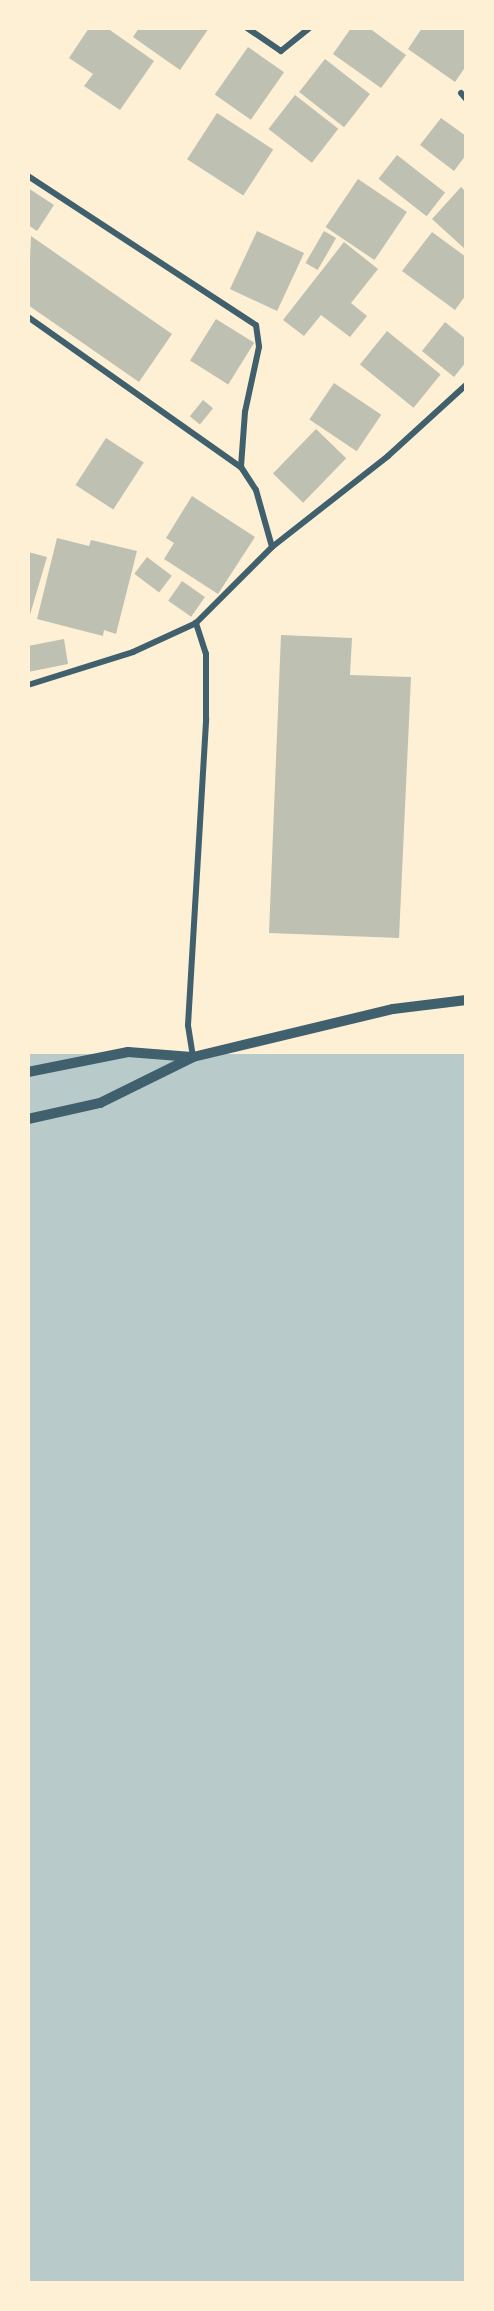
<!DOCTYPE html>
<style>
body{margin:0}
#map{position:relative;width:494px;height:2311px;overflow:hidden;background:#fdf0d5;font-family:"Noto Sans",sans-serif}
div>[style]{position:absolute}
.green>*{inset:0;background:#b9caca;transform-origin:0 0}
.building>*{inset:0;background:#bec0b2;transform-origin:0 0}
.minor>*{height:6px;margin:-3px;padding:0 3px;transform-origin:3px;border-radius:3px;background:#3f606c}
.tertiary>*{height:10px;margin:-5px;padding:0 5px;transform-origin:5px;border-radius:5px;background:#3f606c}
span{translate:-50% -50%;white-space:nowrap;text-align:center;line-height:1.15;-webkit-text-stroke:5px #fdf0d5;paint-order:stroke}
.frame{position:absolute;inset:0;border:30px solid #fdf0d5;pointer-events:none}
</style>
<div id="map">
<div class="green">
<i style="left:465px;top:1054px;width:1228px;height:447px;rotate:90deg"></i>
</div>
<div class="building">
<i style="clip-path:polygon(89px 28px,107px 28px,154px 61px,120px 110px,84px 86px,93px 74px,69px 58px)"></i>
<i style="clip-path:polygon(139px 28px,209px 28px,180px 70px,133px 37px)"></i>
<i style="clip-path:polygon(351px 28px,369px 28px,406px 55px,381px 88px,333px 54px)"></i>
<i style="clip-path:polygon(422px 28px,466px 28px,466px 66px,455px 82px,408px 49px)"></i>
<i style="left:248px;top:47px;width:44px;height:58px;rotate:35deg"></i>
<i style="left:325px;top:59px;width:57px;height:42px;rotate:38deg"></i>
<i style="left:295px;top:95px;width:55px;height:43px;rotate:38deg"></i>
<i style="left:217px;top:113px;width:67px;height:55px;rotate:33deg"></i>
<i style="clip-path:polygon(441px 118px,466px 136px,466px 155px,454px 171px,420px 145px)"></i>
<i style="left:397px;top:155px;width:61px;height:30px;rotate:38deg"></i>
<i style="left:358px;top:179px;width:59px;height:58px;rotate:34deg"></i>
<i style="clip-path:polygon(461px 187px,466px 192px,466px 250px,432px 219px)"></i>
<i style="clip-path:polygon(28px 188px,54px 205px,37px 231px,28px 225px)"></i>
<i style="left:257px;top:231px;width:52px;height:64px;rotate:25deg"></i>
<i style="left:324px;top:231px;width:14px;height:37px;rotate:30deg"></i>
<i style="clip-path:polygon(432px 232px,466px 257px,466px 295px,455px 310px,402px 271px)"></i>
<i style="clip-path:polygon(31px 236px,172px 334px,139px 382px,28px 305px)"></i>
<i style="clip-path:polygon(344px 242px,378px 269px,351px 303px,367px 316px,350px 337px,321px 315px,304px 336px,283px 320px)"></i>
<i style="left:216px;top:319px;width:45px;height:49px;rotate:32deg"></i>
<i style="clip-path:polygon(445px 322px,466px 339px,466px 362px,454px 377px,422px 351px)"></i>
<i style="left:387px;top:331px;width:69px;height:43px;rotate:39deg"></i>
<i style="left:334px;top:383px;width:57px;height:44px;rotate:34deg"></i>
<i style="left:203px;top:400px;width:13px;height:21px;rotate:39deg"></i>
<i style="left:316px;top:429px;width:42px;height:62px;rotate:44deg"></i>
<i style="left:106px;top:438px;width:45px;height:56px;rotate:33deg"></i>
<i style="clip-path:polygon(192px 496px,255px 537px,218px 594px,164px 559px,174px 543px,166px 538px)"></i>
<i style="clip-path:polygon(57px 538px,89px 546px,91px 540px,137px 551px,116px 634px,104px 630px,103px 636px,37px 619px)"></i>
<i style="clip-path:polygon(28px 552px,47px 557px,29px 618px,28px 618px)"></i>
<i style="left:147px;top:557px;width:31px;height:21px;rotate:37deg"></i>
<i style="left:182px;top:581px;width:28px;height:24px;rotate:35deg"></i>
<i style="clip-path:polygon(281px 635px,352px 638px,350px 675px,411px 677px,399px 938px,269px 933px)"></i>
<i style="clip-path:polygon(64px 639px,68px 664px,28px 672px,28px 646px)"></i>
</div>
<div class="minor">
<i style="left:247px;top:28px;width:41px;rotate:34.1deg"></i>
<i style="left:281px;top:51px;width:36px;rotate:-39deg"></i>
<i style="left:461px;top:93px;width:8px;rotate:50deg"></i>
<i style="left:28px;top:176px;width:272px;rotate:33.2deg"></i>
<i style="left:256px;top:325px;width:22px;rotate:82deg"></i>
<i style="left:259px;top:347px;width:66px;rotate:102.2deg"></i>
<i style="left:245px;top:412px;width:55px;rotate:94.2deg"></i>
<i style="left:241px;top:467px;width:27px;rotate:57deg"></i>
<i style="left:256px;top:490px;width:59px;rotate:74.3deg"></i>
<i style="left:28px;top:317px;width:261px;rotate:35.2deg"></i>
<i style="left:28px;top:685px;width:110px;rotate:-17.4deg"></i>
<i style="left:133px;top:652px;width:69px;rotate:-24.7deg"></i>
<i style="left:196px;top:623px;width:107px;rotate:-45deg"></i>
<i style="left:272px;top:547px;width:147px;rotate:-38.1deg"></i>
<i style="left:388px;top:456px;width:105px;rotate:-42.3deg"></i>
<i style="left:193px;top:1057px;width:32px;rotate:-99deg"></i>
<i style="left:188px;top:1025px;width:307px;rotate:-86.6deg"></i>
<i style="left:206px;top:719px;width:65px;rotate:-90deg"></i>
<i style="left:206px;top:654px;width:33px;rotate:-108deg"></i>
</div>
<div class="tertiary">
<i style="left:28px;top:1072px;width:102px;rotate:-11.3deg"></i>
<i style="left:128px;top:1052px;width:64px;rotate:4.5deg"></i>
<i style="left:28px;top:1119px;width:74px;rotate:-12.5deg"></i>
<i style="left:100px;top:1103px;width:104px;rotate:-26.3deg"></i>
<i style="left:193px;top:1057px;width:206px;rotate:-13.5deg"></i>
<i style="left:393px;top:1009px;width:74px;rotate:-7deg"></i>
</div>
<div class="frame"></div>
</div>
